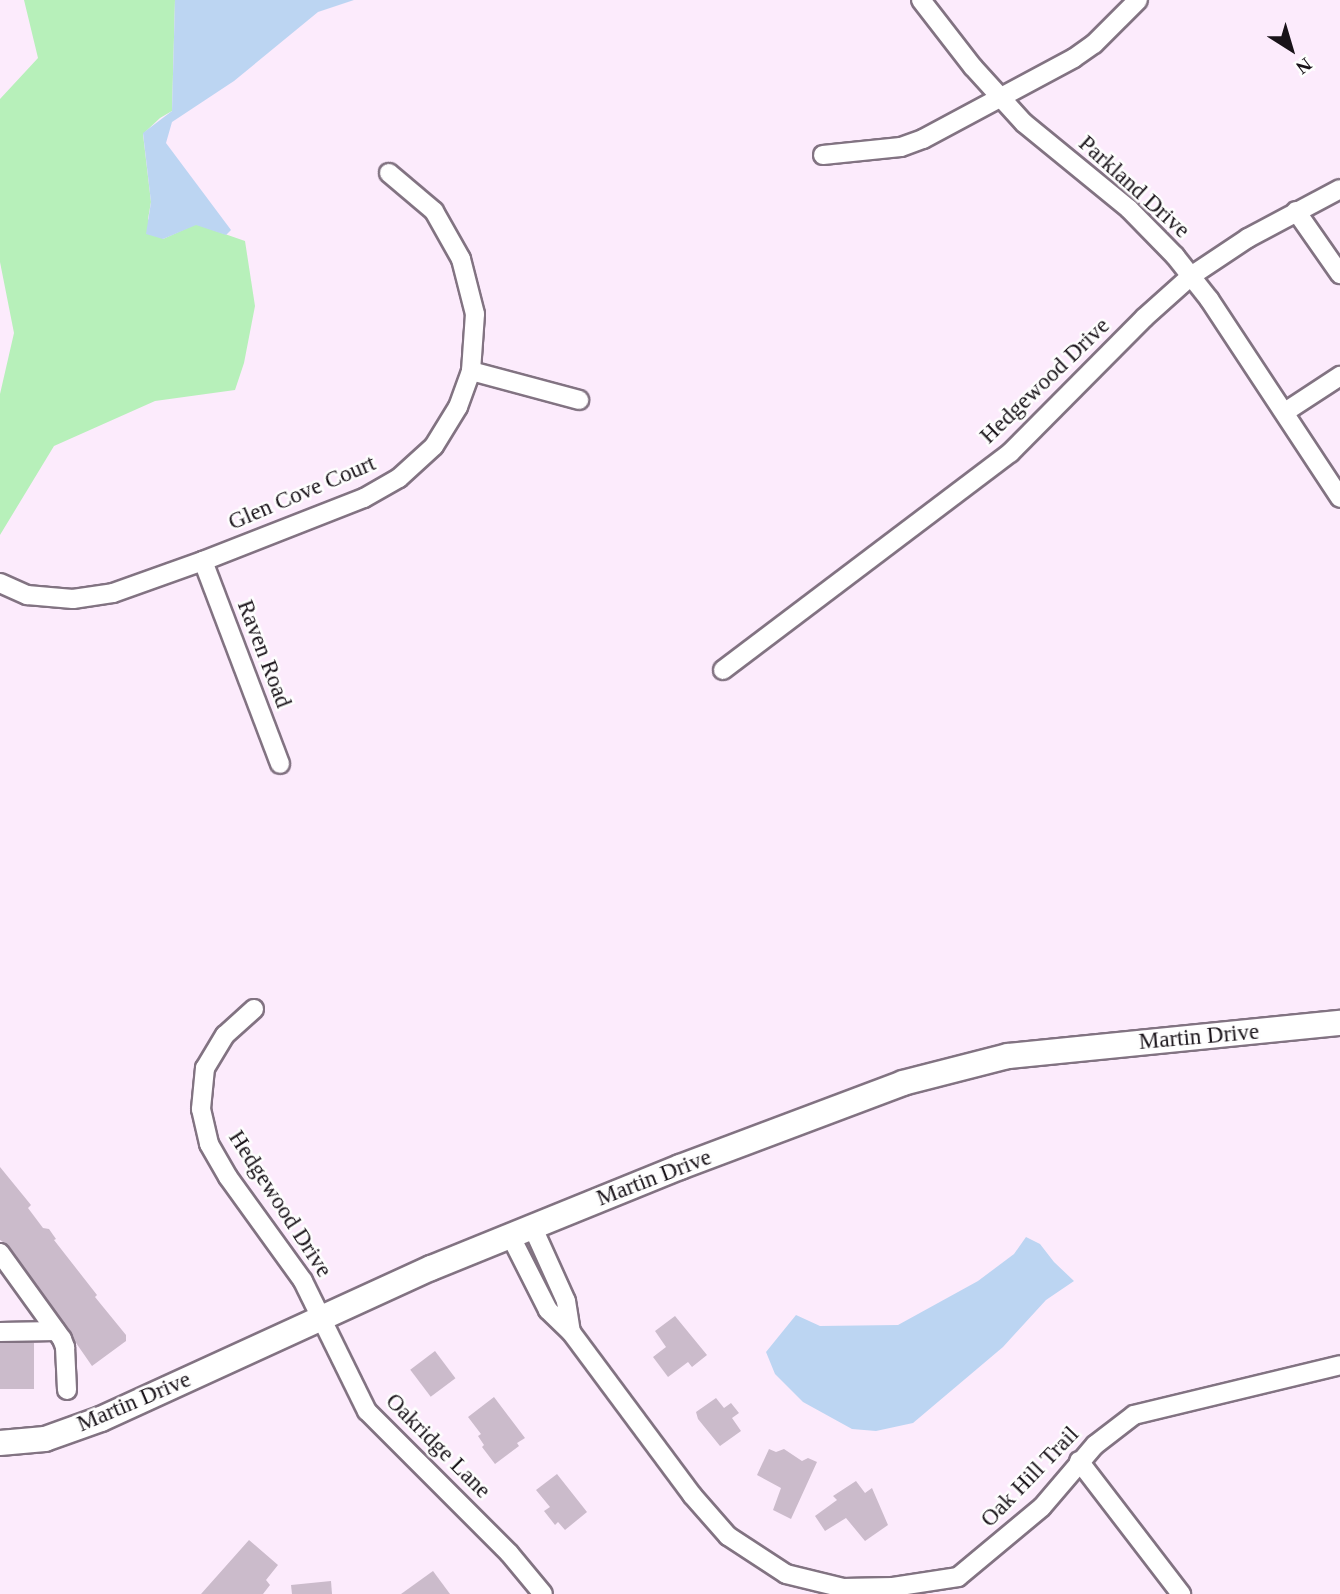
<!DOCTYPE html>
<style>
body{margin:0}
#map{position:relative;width:1340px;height:1594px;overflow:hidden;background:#fcebfc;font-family:"Times New Roman",serif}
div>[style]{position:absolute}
.green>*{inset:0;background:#b7f0ba}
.water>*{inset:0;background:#bcd5f2}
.building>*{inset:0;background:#cbbbcb;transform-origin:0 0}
.roads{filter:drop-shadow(2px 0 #827382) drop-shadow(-2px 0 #827382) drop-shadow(0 2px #827382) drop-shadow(0 -2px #827382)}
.street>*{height:18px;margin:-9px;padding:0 9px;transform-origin:9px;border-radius:9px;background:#fff}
.secondary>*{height:24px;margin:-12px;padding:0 12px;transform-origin:12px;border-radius:12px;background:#fff}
span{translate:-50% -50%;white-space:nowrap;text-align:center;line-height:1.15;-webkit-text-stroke:5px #fefefe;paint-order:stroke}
.street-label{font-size:23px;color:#191319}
.north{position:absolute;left:1256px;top:14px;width:70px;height:70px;-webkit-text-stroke:5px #fefefe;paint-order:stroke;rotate:143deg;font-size:19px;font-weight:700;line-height:28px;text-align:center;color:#191319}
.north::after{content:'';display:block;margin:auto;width:24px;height:32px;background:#191319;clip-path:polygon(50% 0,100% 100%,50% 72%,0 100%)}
</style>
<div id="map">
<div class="green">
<i style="clip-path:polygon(24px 0,175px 0,172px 111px,160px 118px,143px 134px,151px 202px,148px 219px,163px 239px,196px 224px,245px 241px,255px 306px,244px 363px,235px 390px,155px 401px,54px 446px,0 535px,0 394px,14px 333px,0 262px,0 99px,38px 58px)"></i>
</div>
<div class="water">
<i style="clip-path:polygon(175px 0,354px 0,318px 12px,234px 81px,172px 122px,166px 143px,231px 230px,226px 235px,196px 225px,163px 239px,146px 234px,151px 202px,143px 133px,172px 111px)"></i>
<i style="clip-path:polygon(1026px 1237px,1040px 1244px,1054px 1262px,1074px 1281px,1046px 1300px,1003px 1347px,913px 1423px,876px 1431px,852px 1429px,803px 1402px,775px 1374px,766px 1352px,796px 1315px,820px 1326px,898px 1325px,978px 1281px,1014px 1254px)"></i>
</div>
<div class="building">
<i style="clip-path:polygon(0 1167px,31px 1205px,28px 1208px,43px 1228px,49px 1229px,56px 1239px,54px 1240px,97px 1295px,95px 1297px,126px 1335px,126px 1341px,92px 1366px,9px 1246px,0 1240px)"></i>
<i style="clip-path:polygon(675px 1316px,707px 1355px,692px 1367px,688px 1362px,668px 1377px,653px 1357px,666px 1347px,655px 1331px)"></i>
<i style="left:0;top:1343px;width:34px;height:46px"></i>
<i style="left:435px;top:1351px;width:34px;height:31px;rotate:53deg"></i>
<i style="clip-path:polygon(494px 1397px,525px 1438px,517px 1443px,519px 1446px,495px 1464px,482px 1447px,484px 1445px,478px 1436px,481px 1434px,468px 1417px)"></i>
<i style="clip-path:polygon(716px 1398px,724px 1408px,731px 1403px,739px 1413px,732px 1418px,741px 1431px,720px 1446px,698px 1419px,696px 1412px)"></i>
<i style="clip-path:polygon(769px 1449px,776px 1452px,784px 1449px,802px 1461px,808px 1458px,817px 1462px,791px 1519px,773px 1510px,781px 1488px,757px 1475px)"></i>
<i style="clip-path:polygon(557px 1474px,587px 1512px,565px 1530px,558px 1522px,555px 1525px,544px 1511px,550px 1507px,536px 1490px)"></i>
<i style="clip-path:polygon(856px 1481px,865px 1493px,872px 1488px,888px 1525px,865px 1541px,846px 1518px,825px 1531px,815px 1516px,837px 1500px,833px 1496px)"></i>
<i style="clip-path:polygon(249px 1540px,278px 1565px,266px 1580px,270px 1585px,263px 1594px,201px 1594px)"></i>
<i style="clip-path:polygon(433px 1571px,450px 1594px,401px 1594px)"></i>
<i style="clip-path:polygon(331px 1581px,332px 1594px,292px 1594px,291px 1585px)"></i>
</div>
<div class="roads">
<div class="street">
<i style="left:921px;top:0;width:85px;rotate:52.2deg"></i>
<i style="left:973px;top:67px;width:76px;rotate:47.7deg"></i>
<i style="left:1024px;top:123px;width:136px;rotate:39.3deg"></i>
<i style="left:1129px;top:209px;width:66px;rotate:45.6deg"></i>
<i style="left:1175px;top:256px;width:55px;rotate:51.7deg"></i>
<i style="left:1209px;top:299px;width:238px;rotate:56.6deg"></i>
<i style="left:823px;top:155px;width:78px;rotate:-5.9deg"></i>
<i style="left:901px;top:147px;width:23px;rotate:-20deg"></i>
<i style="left:923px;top:139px;width:171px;rotate:-28.2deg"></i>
<i style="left:1074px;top:58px;width:24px;rotate:-35deg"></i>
<i style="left:1094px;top:44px;width:62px;rotate:-45deg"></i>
<i style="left:1296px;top:211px;width:77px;rotate:55.1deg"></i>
<i style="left:471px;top:371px;width:112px;rotate:15deg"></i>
<i style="left:1285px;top:412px;width:66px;rotate:-33.2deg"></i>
<i style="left:203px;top:561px;width:217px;rotate:69.2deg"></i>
<i style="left:0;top:583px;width:30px;rotate:24deg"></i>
<i style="left:27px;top:595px;width:46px;rotate:5deg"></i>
<i style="left:73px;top:599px;width:40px;rotate:-8.5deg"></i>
<i style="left:113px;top:593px;width:96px;rotate:-19.6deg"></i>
<i style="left:203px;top:561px;width:173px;rotate:-21.4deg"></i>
<i style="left:364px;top:498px;width:40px;rotate:-29.7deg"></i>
<i style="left:399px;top:478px;width:47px;rotate:-42.4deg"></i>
<i style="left:434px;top:446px;width:46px;rotate:-58.4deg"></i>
<i style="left:458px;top:407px;width:38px;rotate:-70deg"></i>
<i style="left:471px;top:371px;width:57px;rotate:-86deg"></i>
<i style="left:475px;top:314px;width:57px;rotate:-104.3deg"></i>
<i style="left:461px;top:259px;width:55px;rotate:-119.4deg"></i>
<i style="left:434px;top:211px;width:59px;rotate:-139.8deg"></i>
<i style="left:723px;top:670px;width:360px;rotate:-37.1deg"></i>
<i style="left:1010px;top:453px;width:190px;rotate:-45.2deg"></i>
<i style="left:1144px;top:318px;width:63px;rotate:-41.8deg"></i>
<i style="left:1191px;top:276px;width:69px;rotate:-33.7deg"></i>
<i style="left:1248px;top:238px;width:104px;rotate:-28deg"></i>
<i style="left:254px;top:1009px;width:39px;rotate:138deg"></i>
<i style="left:225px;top:1035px;width:39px;rotate:121deg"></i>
<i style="left:205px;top:1068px;width:41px;rotate:95.6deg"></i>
<i style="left:201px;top:1109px;width:36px;rotate:77deg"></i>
<i style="left:209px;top:1144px;width:38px;rotate:60deg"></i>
<i style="left:228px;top:1177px;width:128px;rotate:54.2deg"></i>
<i style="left:303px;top:1281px;width:145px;rotate:63.8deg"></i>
<i style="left:367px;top:1411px;width:201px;rotate:45deg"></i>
<i style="left:509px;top:1553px;width:53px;rotate:50.3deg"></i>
<i style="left:533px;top:1228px;width:80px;rotate:65.7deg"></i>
<i style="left:566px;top:1301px;width:31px;rotate:81deg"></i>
<i style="left:511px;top:1237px;width:82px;rotate:63.1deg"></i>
<i style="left:548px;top:1310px;width:32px;rotate:44deg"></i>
<i style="left:571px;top:1332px;width:203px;rotate:53.4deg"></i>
<i style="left:692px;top:1495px;width:55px;rotate:48.7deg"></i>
<i style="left:728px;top:1536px;width:69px;rotate:33.2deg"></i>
<i style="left:786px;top:1574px;width:59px;rotate:13.8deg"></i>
<i style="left:843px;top:1588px;width:50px;rotate:-1.1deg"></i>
<i style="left:893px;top:1587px;width:66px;rotate:-8.7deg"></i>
<i style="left:958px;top:1577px;width:109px;rotate:-39.8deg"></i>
<i style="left:1042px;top:1507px;width:82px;rotate:-49.5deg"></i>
<i style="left:1095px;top:1445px;width:49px;rotate:-37.6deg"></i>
<i style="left:1134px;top:1415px;width:212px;rotate:-13.6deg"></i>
<i style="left:0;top:1253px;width:106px;rotate:54.2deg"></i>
<i style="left:62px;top:1339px;width:9px;rotate:69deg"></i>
<i style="left:65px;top:1347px;width:43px;rotate:87.3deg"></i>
<i style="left:0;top:1332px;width:56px;rotate:-1deg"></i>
<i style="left:1079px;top:1461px;width:168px;rotate:52.5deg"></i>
</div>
<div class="secondary">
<i style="left:0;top:1443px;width:45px;rotate:-5.1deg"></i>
<i style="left:45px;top:1439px;width:59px;rotate:-19.7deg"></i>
<i style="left:101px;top:1419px;width:363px;rotate:-24.6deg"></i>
<i style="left:431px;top:1268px;width:269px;rotate:-22.1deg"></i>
<i style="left:680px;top:1167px;width:238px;rotate:-20.6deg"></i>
<i style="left:903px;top:1083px;width:108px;rotate:-14.4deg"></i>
<i style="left:1008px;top:1056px;width:334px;rotate:-5.7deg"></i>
</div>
</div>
<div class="street-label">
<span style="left:1134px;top:187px;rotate:42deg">Parkland Drive</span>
<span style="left:1045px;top:381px;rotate:-44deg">Hedgewood Drive</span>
<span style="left:302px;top:493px;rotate:-23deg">Glen Cove Court</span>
<span style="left:264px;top:654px;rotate:69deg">Raven Road</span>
<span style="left:1199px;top:1037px;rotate:-5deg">Martin Drive</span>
<span style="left:654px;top:1178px;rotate:-21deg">Martin Drive</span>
<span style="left:280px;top:1204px;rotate:57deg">Hedgewood Drive</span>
<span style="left:134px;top:1402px;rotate:-23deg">Martin Drive</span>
<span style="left:438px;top:1446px;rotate:45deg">Oakridge Lane</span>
<span style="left:1030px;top:1477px;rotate:-46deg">Oak Hill Trail</span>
</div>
<div class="north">N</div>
</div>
